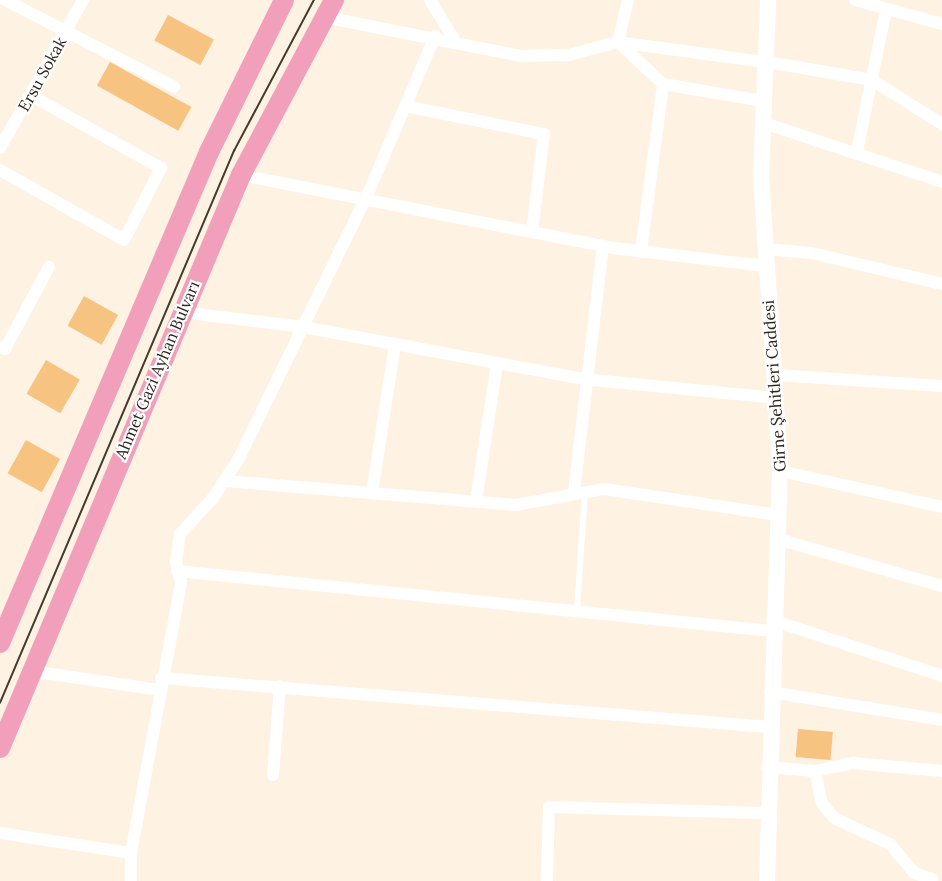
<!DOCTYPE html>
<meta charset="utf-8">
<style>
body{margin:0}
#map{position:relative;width:942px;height:881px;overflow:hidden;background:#fef2e2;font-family:Lora,serif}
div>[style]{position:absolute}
.building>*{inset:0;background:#f6c380;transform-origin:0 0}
.lane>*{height:6px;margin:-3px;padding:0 3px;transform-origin:3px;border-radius:3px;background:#fff}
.street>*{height:12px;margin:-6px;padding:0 6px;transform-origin:6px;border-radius:6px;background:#fff}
.secondary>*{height:16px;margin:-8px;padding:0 8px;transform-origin:8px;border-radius:8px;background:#fff}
.primary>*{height:20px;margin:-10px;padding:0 10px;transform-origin:10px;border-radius:10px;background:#f19fbb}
.tram>*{height:1.5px;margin:-0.75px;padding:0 0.75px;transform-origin:0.75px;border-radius:0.75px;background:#433b30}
span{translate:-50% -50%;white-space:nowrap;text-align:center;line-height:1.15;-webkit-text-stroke:4.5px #fff;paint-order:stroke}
.street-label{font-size:16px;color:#2e261c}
</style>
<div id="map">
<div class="building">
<i style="left:168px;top:15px;width:52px;height:29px;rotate:28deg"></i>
<i style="left:110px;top:62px;width:93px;height:27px;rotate:29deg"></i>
<i style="left:84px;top:296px;width:39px;height:34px;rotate:29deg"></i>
<i style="left:46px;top:360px;width:39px;height:39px;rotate:30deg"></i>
<i style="left:26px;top:440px;width:39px;height:38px;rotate:29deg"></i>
<i style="left:798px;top:729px;width:35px;height:28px;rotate:5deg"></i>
</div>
<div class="lane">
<i style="left:577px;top:609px;width:118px;rotate:-86.1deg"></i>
</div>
<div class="street">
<i style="left:5px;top:0;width:190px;rotate:27.2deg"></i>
<i style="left:430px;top:0;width:48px;rotate:58.6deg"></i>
<i style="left:628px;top:0;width:43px;rotate:103.4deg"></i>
<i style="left:618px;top:42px;width:62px;rotate:43deg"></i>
<i style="left:663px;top:84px;width:100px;rotate:9.7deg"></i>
<i style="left:855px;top:0;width:90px;rotate:15.4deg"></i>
<i style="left:324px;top:17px;width:201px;rotate:11.2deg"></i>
<i style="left:521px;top:56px;width:48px;rotate:-1.2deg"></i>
<i style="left:569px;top:55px;width:51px;rotate:-14.9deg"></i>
<i style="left:618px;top:42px;width:169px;rotate:7.8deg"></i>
<i style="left:785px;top:65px;width:88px;rotate:9.8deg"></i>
<i style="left:872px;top:80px;width:83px;rotate:32.2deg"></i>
<i style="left:405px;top:106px;width:142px;rotate:11.4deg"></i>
<i style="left:544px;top:134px;width:99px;rotate:97deg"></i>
<i style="left:761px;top:122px;width:191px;rotate:18.3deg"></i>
<i style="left:0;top:148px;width:170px;rotate:-60.7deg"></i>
<i style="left:857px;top:151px;width:144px;rotate:-78.4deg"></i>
<i style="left:0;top:170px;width:142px;rotate:29.4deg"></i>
<i style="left:124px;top:240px;width:81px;rotate:-62.8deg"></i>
<i style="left:161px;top:168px;width:150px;rotate:-150.9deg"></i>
<i style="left:241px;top:175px;width:379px;rotate:11.1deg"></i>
<i style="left:613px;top:248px;width:153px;rotate:6.8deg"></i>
<i style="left:764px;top:249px;width:48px;rotate:4.8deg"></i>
<i style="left:812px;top:253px;width:134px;rotate:13.4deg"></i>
<i style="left:641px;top:252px;width:169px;rotate:-82.5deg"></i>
<i style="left:181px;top:312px;width:123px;rotate:7deg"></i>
<i style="left:303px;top:327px;width:285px;rotate:10.5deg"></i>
<i style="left:583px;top:379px;width:196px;rotate:5.6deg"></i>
<i style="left:0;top:347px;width:5px;rotate:22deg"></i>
<i style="left:5px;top:349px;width:93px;rotate:-61.8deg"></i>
<i style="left:776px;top:375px;width:166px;rotate:3.8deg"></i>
<i style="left:780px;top:471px;width:166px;rotate:12.5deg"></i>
<i style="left:225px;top:481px;width:292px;rotate:4.7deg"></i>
<i style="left:516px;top:505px;width:89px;rotate:-10.3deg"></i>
<i style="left:604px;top:489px;width:177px;rotate:8.5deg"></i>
<i style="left:574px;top:492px;width:248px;rotate:-83.3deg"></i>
<i style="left:372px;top:493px;width:151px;rotate:-81.2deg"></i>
<i style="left:476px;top:501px;width:140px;rotate:-81.3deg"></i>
<i style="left:778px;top:539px;width:171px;rotate:16deg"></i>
<i style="left:177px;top:571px;width:598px;rotate:5.76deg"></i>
<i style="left:772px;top:620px;width:179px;rotate:18.2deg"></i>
<i style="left:31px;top:671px;width:129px;rotate:8.4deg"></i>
<i style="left:161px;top:678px;width:610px;rotate:4.61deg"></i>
<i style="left:770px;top:692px;width:174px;rotate:9.2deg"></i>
<i style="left:767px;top:767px;width:48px;rotate:4.8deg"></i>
<i style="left:815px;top:771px;width:40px;rotate:-12deg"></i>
<i style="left:854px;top:763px;width:88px;rotate:5.2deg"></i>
<i style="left:815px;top:771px;width:33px;rotate:78deg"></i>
<i style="left:822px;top:803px;width:19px;rotate:51deg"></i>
<i style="left:834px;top:818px;width:62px;rotate:24.9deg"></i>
<i style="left:890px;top:844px;width:38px;rotate:50deg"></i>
<i style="left:914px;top:873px;width:19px;rotate:18deg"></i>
<i style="left:273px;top:775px;width:89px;rotate:-85.5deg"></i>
<i style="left:0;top:833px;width:133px;rotate:8.7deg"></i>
<i style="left:131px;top:881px;width:28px;rotate:-90deg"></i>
<i style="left:131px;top:853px;width:276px;rotate:-79.5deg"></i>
<i style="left:181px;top:582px;width:21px;rotate:-104deg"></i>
<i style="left:176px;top:562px;width:28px;rotate:-82deg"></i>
<i style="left:180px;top:534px;width:49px;rotate:-47.5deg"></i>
<i style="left:213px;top:498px;width:45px;rotate:-56.7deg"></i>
<i style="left:238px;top:460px;width:292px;rotate:-64deg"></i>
<i style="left:366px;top:198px;width:176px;rotate:-66.9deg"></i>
<i style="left:547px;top:881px;width:74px;rotate:-88.5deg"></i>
<i style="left:549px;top:807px;width:217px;rotate:1.6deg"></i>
</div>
<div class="secondary">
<i style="left:767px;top:881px;width:418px;rotate:-88.2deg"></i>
<i style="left:780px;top:463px;width:286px;rotate:-93.8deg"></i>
<i style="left:761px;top:178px;width:178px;rotate:-87.7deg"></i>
</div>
<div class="primary">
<i style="left:0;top:643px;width:534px;rotate:-66.94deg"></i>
<i style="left:209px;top:152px;width:169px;rotate:-63.7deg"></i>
<i style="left:0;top:748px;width:622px;rotate:-67.19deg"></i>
<i style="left:241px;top:175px;width:198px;rotate:-62deg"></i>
</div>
<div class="tram">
<i style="left:0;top:703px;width:600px;rotate:-67.03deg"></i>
<i style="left:234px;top:151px;width:171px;rotate:-62.1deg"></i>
</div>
<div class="street-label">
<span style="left:42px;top:74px;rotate:-61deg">Ersu Sokak</span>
<span style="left:157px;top:370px;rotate:-67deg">Ahmet Gazi Ayhan Bulvarı</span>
<span style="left:774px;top:386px;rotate:-94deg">Girne Şehitleri Caddesi</span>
</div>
</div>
